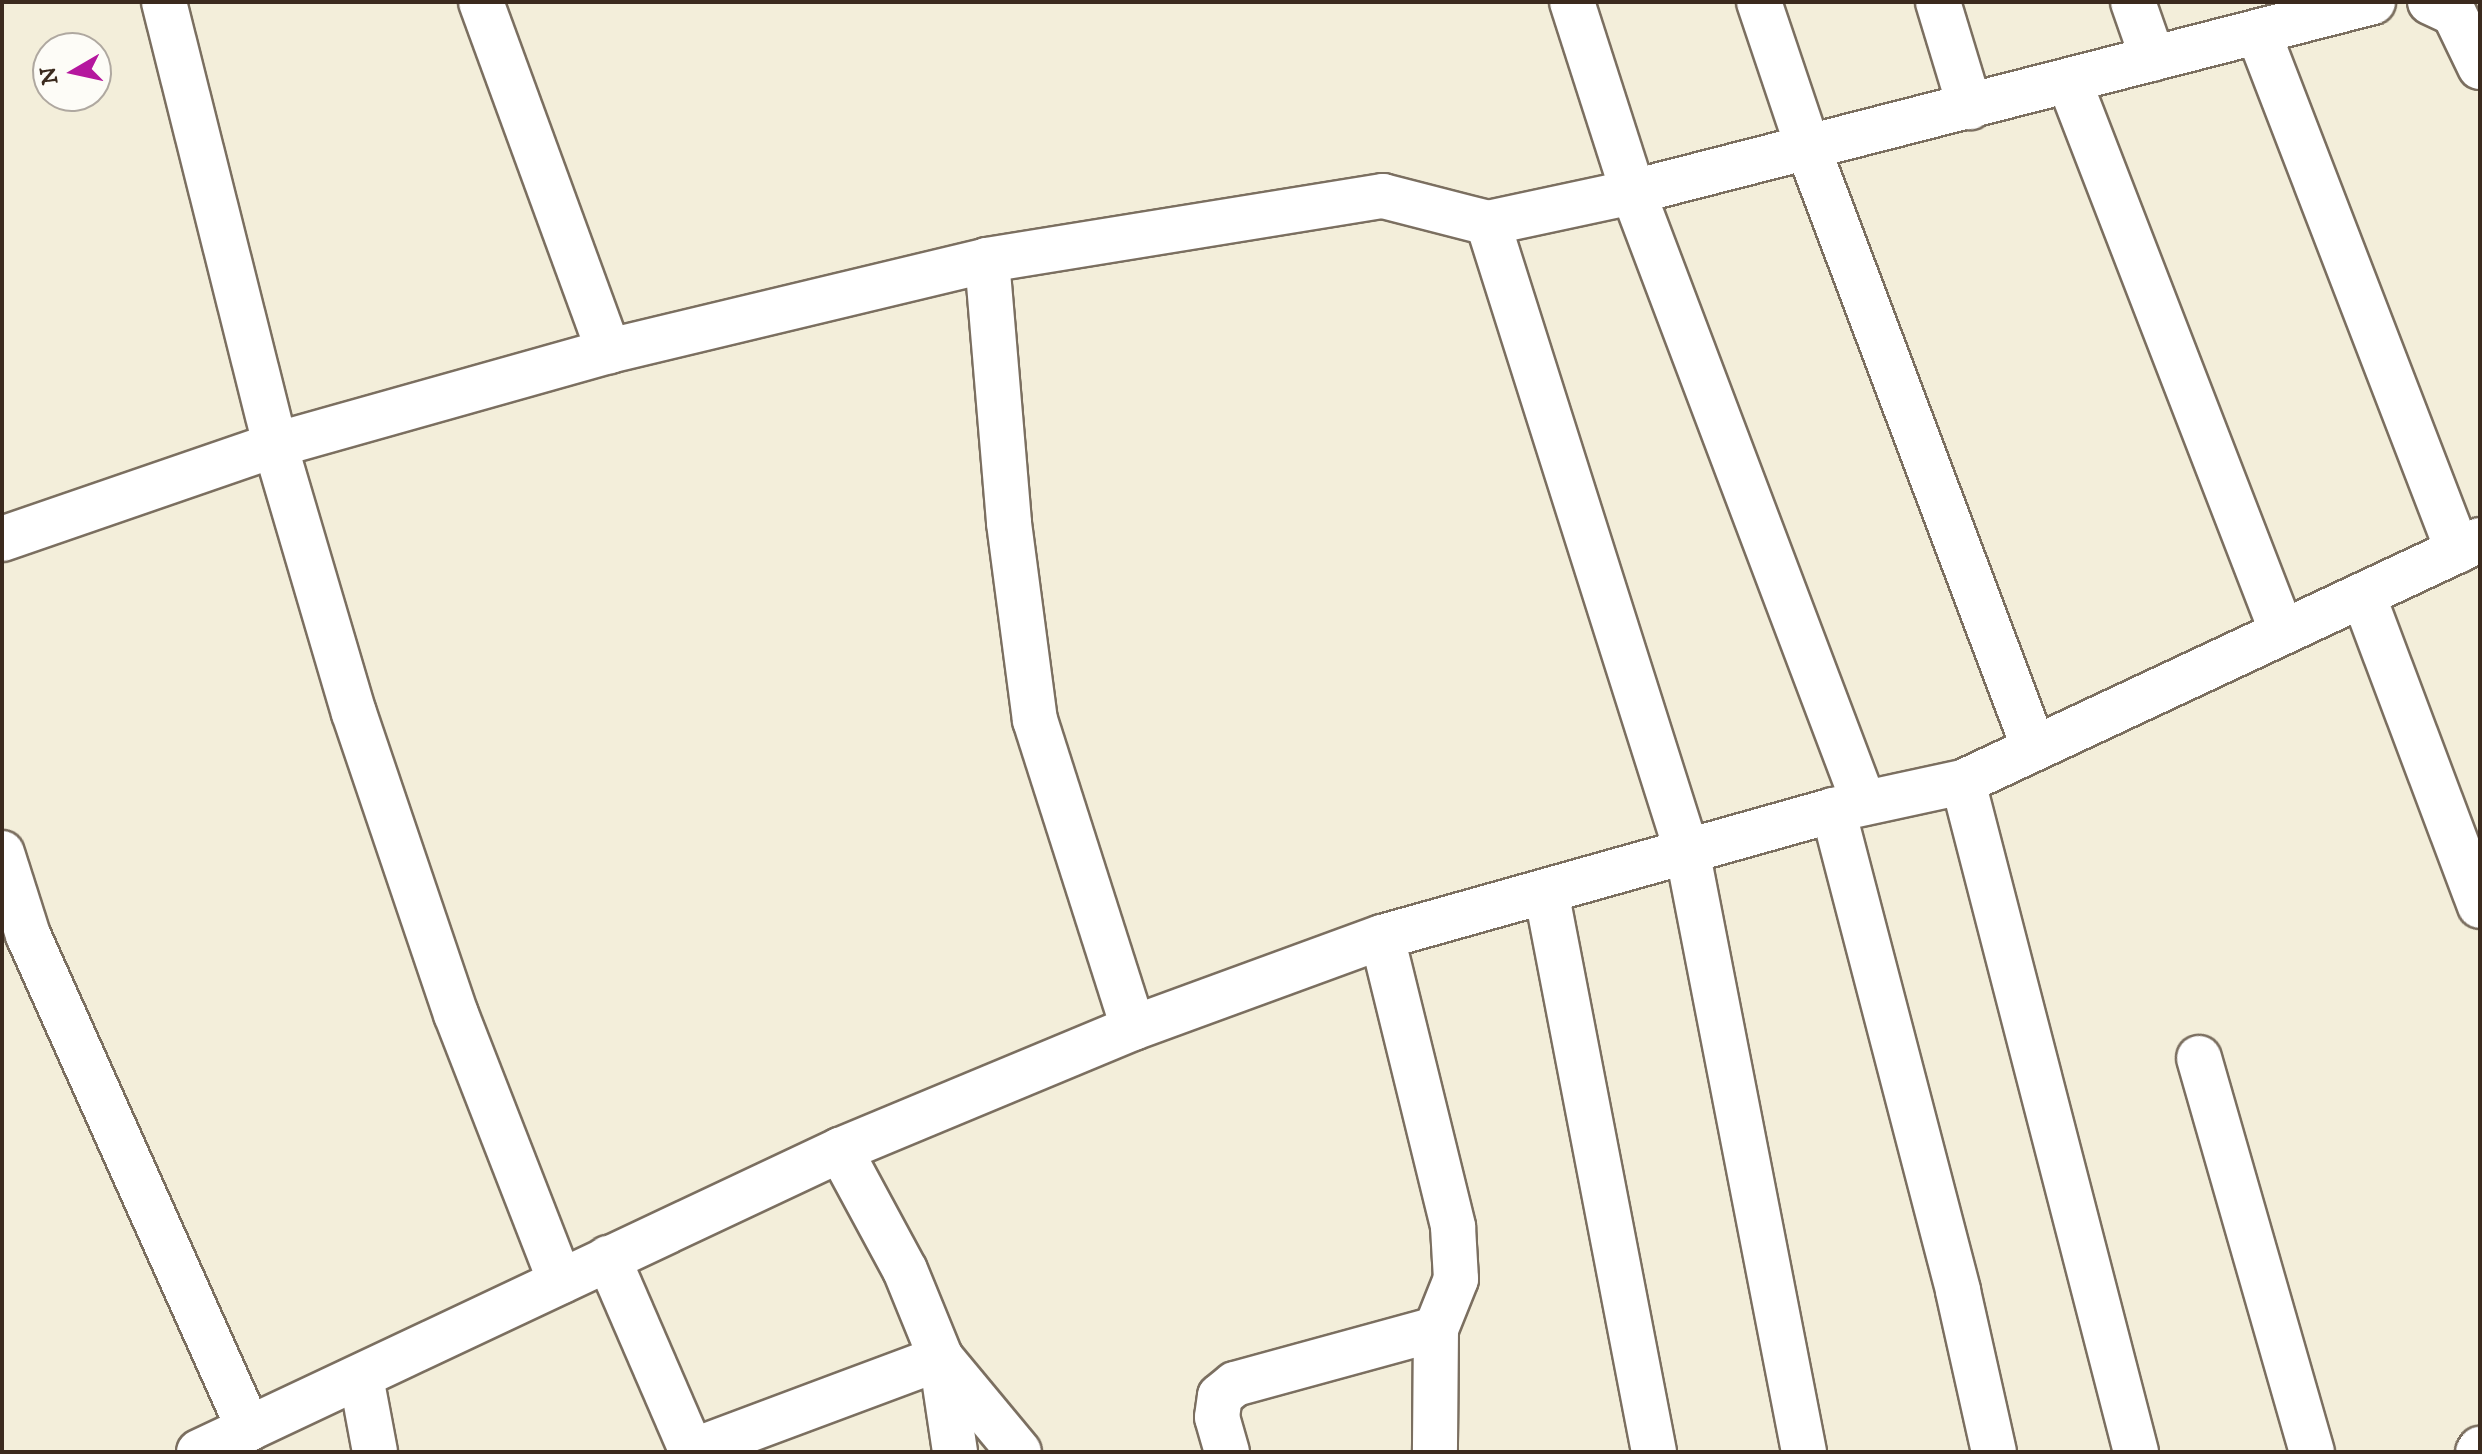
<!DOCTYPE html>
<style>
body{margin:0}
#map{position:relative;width:2482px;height:1454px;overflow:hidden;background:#f3eeda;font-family:"IM FELL DW Pica",serif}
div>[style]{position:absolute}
.roads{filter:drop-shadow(2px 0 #7b6f60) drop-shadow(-2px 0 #7b6f60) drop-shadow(0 2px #7b6f60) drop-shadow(0 -2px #7b6f60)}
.street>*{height:44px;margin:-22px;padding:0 22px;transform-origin:22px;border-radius:22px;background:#fff}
span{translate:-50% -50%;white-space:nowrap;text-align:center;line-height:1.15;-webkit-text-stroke:6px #fdfcf7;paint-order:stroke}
.frame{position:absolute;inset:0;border:4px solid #3b2a1e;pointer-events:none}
.north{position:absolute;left:32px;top:32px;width:80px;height:80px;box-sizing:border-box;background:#fdfcf7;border:2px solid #afa8a0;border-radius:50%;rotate:261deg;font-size:22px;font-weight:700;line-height:32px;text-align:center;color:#3b2a1e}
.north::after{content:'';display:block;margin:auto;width:28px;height:36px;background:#b5179e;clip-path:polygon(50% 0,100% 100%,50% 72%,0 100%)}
</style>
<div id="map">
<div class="roads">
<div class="street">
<i style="left:164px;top:2px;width:457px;rotate:75.9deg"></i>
<i style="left:275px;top:445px;width:279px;rotate:73.6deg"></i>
<i style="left:354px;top:713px;width:318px;rotate:71.3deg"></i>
<i style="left:456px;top:1014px;width:287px;rotate:68.7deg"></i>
<i style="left:481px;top:2px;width:372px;rotate:69.9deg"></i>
<i style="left:1572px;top:2px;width:200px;rotate:72.2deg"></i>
<i style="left:1633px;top:192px;width:653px;rotate:69.29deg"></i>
<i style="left:1759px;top:2px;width:154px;rotate:71.4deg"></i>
<i style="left:1808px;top:148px;width:641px;rotate:69.36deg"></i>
<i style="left:1938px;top:2px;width:110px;rotate:73.1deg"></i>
<i style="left:2133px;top:2px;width:60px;rotate:70.7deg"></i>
<i style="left:2430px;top:2px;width:26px;rotate:25deg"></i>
<i style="left:2454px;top:13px;width:60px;rotate:64.3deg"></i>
<i style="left:2258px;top:32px;width:556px;rotate:68.93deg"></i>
<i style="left:2069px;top:81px;width:591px;rotate:68.86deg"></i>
<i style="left:1488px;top:223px;width:663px;rotate:72.44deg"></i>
<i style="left:1688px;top:855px;width:608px;rotate:79deg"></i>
<i style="left:987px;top:260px;width:264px;rotate:85.2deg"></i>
<i style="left:1009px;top:523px;width:199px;rotate:82.5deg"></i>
<i style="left:1035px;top:720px;width:323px;rotate:72.3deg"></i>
<i style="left:2px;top:539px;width:289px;rotate:-19deg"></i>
<i style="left:275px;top:445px;width:347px;rotate:-15.7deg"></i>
<i style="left:609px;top:351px;width:389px;rotate:-13.5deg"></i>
<i style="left:987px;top:260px;width:401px;rotate:-9.2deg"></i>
<i style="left:1383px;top:196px;width:108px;rotate:14.4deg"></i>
<i style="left:1488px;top:223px;width:148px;rotate:-12.1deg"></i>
<i style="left:1633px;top:192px;width:764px;rotate:-14.4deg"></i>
<i style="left:2363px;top:595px;width:332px;rotate:69.4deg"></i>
<i style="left:1963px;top:782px;width:692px;rotate:75.52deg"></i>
<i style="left:1833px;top:810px;width:497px;rotate:75.4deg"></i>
<i style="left:1958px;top:1291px;width:165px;rotate:77.4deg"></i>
<i style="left:2px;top:853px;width:86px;rotate:72.4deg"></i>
<i style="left:28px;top:935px;width:541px;rotate:65.9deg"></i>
<i style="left:1546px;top:891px;width:571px;rotate:79.1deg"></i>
<i style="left:1382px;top:937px;width:299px;rotate:76.2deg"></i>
<i style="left:1453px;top:1227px;width:52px;rotate:86.7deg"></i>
<i style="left:1456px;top:1279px;width:54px;rotate:111.8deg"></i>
<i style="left:1436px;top:1329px;width:123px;rotate:90.5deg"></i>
<i style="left:2199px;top:1058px;width:410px;rotate:74deg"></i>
<i style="left:840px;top:1150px;width:136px;rotate:61.6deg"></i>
<i style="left:905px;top:1270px;width:95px;rotate:67.8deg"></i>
<i style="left:941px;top:1358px;width:122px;rotate:50.3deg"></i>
<i style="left:608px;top:1258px;width:211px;rotate:66.6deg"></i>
<i style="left:361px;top:1377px;width:76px;rotate:79.4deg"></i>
<i style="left:692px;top:1451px;width:266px;rotate:-20.5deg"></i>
<i style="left:941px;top:1358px;width:95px;rotate:81.5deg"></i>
<i style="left:199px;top:1452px;width:709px;rotate:-25.23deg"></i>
<i style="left:840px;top:1150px;width:317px;rotate:-22.6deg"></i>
<i style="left:1133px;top:1028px;width:265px;rotate:-20.1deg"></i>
<i style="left:1382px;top:937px;width:469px;rotate:-15.7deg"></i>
<i style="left:1833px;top:810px;width:133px;rotate:-12.2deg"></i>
<i style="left:1963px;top:782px;width:571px;rotate:-25.08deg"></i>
<i style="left:1227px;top:1452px;width:36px;rotate:-106deg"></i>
<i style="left:1217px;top:1417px;width:21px;rotate:-82deg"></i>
<i style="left:1220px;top:1396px;width:19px;rotate:-39deg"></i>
<i style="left:1235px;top:1384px;width:208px;rotate:-15.3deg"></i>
<i style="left:2478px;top:1452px;width:4px;rotate:-56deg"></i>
</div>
</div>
<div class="frame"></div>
<div class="north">N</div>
</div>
